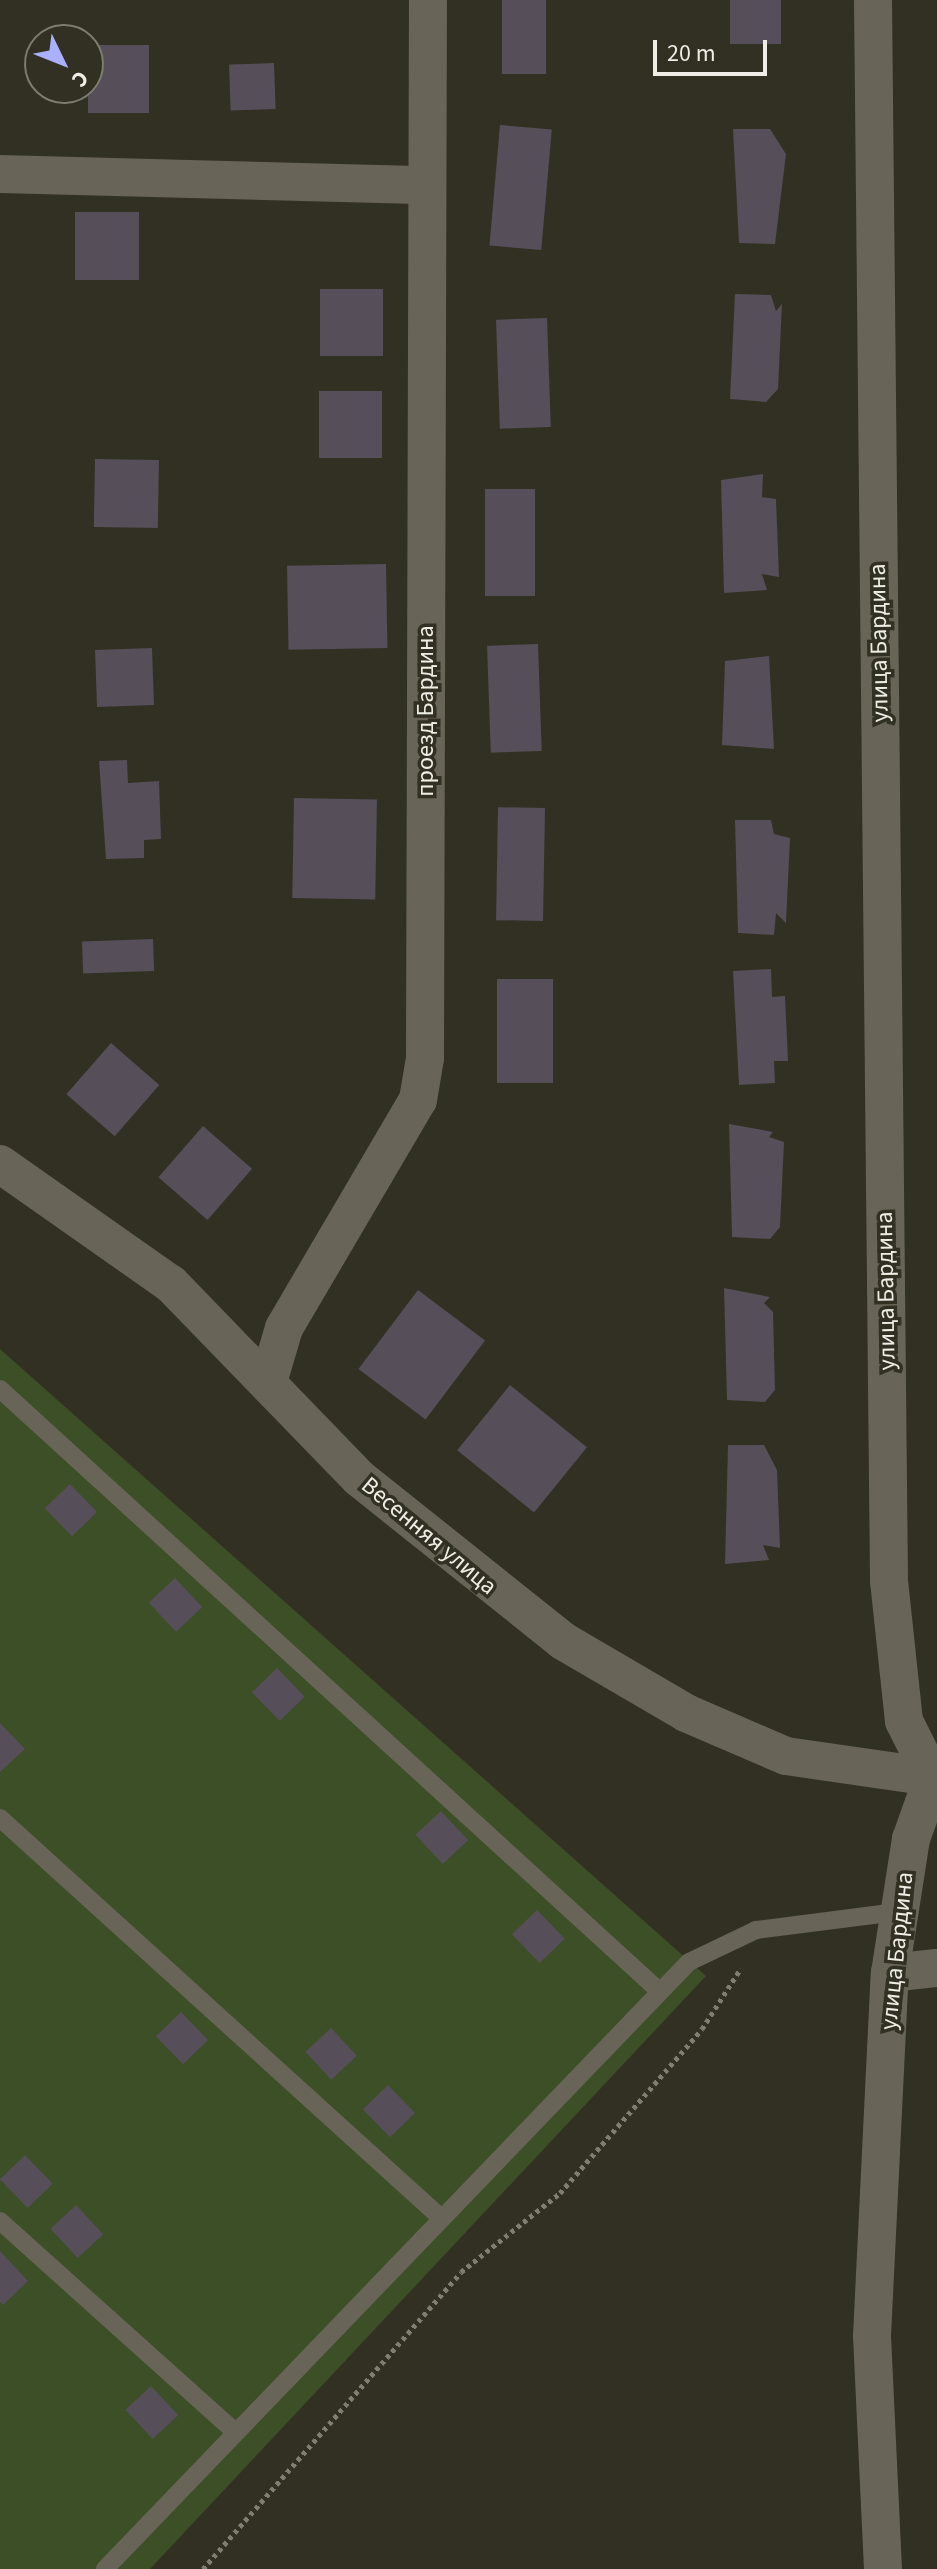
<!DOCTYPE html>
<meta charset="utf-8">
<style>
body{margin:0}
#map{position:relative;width:937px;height:2569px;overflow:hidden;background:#322f23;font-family:"Source Sans 3",sans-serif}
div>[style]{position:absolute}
.green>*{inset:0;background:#3c4f27}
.building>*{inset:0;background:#564e59;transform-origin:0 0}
.path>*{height:5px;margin-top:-2.5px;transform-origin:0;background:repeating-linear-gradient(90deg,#807d73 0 4px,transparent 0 8px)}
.service>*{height:18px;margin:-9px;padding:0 9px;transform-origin:9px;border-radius:9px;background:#686457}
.minor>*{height:38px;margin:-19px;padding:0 19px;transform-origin:19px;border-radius:19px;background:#686457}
span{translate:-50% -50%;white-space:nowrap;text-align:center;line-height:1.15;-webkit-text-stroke:7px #322f23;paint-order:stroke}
.street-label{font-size:24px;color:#efede5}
.north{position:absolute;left:24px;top:24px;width:80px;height:80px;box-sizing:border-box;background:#322f23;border:2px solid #7e7b71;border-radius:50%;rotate:133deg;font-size:22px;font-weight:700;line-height:32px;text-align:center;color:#efede5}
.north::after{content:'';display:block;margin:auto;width:28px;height:36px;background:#aab0fb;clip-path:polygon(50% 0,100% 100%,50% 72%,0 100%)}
.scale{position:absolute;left:653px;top:40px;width:114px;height:36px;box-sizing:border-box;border:4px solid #efede5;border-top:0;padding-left:10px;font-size:24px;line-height:28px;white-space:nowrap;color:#efede5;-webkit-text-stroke:6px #322f23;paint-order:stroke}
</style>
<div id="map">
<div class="green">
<i style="clip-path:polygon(0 1349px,706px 1976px,150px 2569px,0 2569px)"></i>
</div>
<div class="building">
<i style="left:502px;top:0;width:44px;height:74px"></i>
<i style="left:730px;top:0;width:51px;height:44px"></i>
<i style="left:88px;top:45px;width:61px;height:68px"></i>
<i style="left:274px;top:63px;width:46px;height:45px;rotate:88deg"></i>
<i style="left:500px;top:125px;width:52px;height:121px;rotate:5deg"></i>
<i style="clip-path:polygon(733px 129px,770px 129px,786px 154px,775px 244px,739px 243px)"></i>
<i style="left:139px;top:212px;width:68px;height:64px;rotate:90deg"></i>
<i style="left:320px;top:289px;width:63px;height:67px"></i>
<i style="clip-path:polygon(735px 294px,771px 295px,776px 311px,782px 304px,778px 389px,766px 402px,730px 399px)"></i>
<i style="left:547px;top:318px;width:109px;height:51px;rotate:88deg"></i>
<i style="left:319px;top:391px;width:63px;height:67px"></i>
<i style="left:95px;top:459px;width:64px;height:68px;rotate:1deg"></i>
<i style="clip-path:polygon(763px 474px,762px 497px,776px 499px,779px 577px,762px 574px,767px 590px,724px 593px,721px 480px)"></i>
<i style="left:485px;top:489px;width:50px;height:107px"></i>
<i style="left:386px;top:564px;width:84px;height:99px;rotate:89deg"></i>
<i style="left:538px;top:644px;width:107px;height:51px;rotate:88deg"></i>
<i style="left:152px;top:648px;width:57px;height:57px;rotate:88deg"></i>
<i style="clip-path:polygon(769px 656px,774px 749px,722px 745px,725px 661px)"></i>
<i style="clip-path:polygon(127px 760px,128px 783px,159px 781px,161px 839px,144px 840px,144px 858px,106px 859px,99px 761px)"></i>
<i style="left:294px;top:798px;width:83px;height:100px;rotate:1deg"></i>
<i style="left:545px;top:808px;width:113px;height:47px;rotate:91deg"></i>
<i style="clip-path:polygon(735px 820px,771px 820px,774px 834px,790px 838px,786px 923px,776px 913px,774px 935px,738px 933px)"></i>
<i style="left:153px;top:939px;width:32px;height:71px;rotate:88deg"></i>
<i style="clip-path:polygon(771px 969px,772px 997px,785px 996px,788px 1061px,774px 1061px,775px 1083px,739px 1085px,733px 971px)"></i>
<i style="left:497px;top:979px;width:56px;height:104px"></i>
<i style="left:111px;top:1043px;width:64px;height:68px;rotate:41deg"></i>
<i style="clip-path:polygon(729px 1124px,773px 1132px,769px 1137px,784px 1142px,780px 1227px,770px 1239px,732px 1237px)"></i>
<i style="left:203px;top:1126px;width:65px;height:68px;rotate:41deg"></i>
<i style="clip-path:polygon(724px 1288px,770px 1297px,764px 1303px,773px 1312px,775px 1390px,765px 1402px,727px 1400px)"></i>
<i style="left:418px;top:1290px;width:84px;height:99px;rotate:37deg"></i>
<i style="left:510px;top:1385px;width:99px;height:84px;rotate:39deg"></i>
<i style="clip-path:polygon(728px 1445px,764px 1445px,777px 1470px,780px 1548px,763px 1545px,769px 1560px,725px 1564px)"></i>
<i style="left:70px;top:1484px;width:39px;height:35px;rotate:46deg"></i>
<i style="left:175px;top:1578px;width:40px;height:36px;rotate:47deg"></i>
<i style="left:277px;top:1668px;width:40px;height:35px;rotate:46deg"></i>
<i style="clip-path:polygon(0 1723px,25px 1749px,0 1772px)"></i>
<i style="left:441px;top:1811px;width:40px;height:35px;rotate:47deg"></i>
<i style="left:537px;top:1910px;width:40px;height:35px;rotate:46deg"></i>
<i style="left:181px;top:2012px;width:39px;height:35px;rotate:46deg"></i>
<i style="left:331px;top:2028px;width:38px;height:35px;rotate:47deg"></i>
<i style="left:388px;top:2085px;width:39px;height:35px;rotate:46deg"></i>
<i style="left:25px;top:2155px;width:40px;height:35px;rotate:46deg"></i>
<i style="left:76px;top:2205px;width:40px;height:35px;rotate:47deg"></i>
<i style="clip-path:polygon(0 2251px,28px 2281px,3px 2305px,0 2302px)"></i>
<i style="left:151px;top:2386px;width:40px;height:35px;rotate:47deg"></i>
</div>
<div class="path">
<i style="left:203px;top:2569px;width:393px;rotate:-49deg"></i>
<i style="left:461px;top:2272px;width:127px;rotate:-38.6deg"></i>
<i style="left:560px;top:2193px;width:217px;rotate:-49.1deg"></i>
<i style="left:702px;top:2029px;width:72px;rotate:-57.4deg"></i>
</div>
<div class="service">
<i style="left:0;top:1389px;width:890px;rotate:42.4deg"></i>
<i style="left:0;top:1818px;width:594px;rotate:42.2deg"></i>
<i style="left:0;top:2221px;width:316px;rotate:41.9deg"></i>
<i style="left:105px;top:2569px;width:842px;rotate:-46.11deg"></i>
<i style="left:689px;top:1962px;width:74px;rotate:-25.5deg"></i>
<i style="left:756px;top:1930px;width:142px;rotate:-7.3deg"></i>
</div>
<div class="minor">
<i style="left:873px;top:0;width:1581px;rotate:89.42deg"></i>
<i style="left:889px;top:1581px;width:141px;rotate:83.9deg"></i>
<i style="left:904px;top:1721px;width:63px;rotate:63.4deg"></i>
<i style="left:0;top:174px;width:427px;rotate:1.5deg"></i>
<i style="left:0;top:1164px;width:209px;rotate:35.1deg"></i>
<i style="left:171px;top:1284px;width:270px;rotate:45.9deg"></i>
<i style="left:359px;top:1478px;width:261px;rotate:38.6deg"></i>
<i style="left:563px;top:1641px;width:143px;rotate:30.3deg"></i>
<i style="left:686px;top:1713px;width:109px;rotate:23.3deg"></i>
<i style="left:786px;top:1756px;width:148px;rotate:8.2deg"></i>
<i style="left:268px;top:1382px;width:56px;rotate:-73.5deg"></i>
<i style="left:284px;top:1328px;width:264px;rotate:-59.6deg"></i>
<i style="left:418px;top:1100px;width:43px;rotate:-80.5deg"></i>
<i style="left:425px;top:1058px;width:1058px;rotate:-89.84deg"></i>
<i style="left:890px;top:1973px;width:47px;rotate:-6.1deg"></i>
<i style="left:883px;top:2569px;width:233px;rotate:-92.7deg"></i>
<i style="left:872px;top:2336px;width:363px;rotate:-87.2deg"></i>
<i style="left:890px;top:1973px;width:136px;rotate:-81.1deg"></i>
<i style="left:911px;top:1839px;width:77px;rotate:-70.4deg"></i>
</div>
<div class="street-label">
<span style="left:879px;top:643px;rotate:-91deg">улица Бардина</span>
<span style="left:426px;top:711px;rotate:-90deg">проезд Бардина</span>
<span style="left:886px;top:1291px;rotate:-91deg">улица Бардина</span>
<span style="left:429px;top:1536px;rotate:40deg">Весенняя улица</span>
<span style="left:897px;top:1951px;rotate:-84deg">улица Бардина</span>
</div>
<div class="north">С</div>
<div class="scale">20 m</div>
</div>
